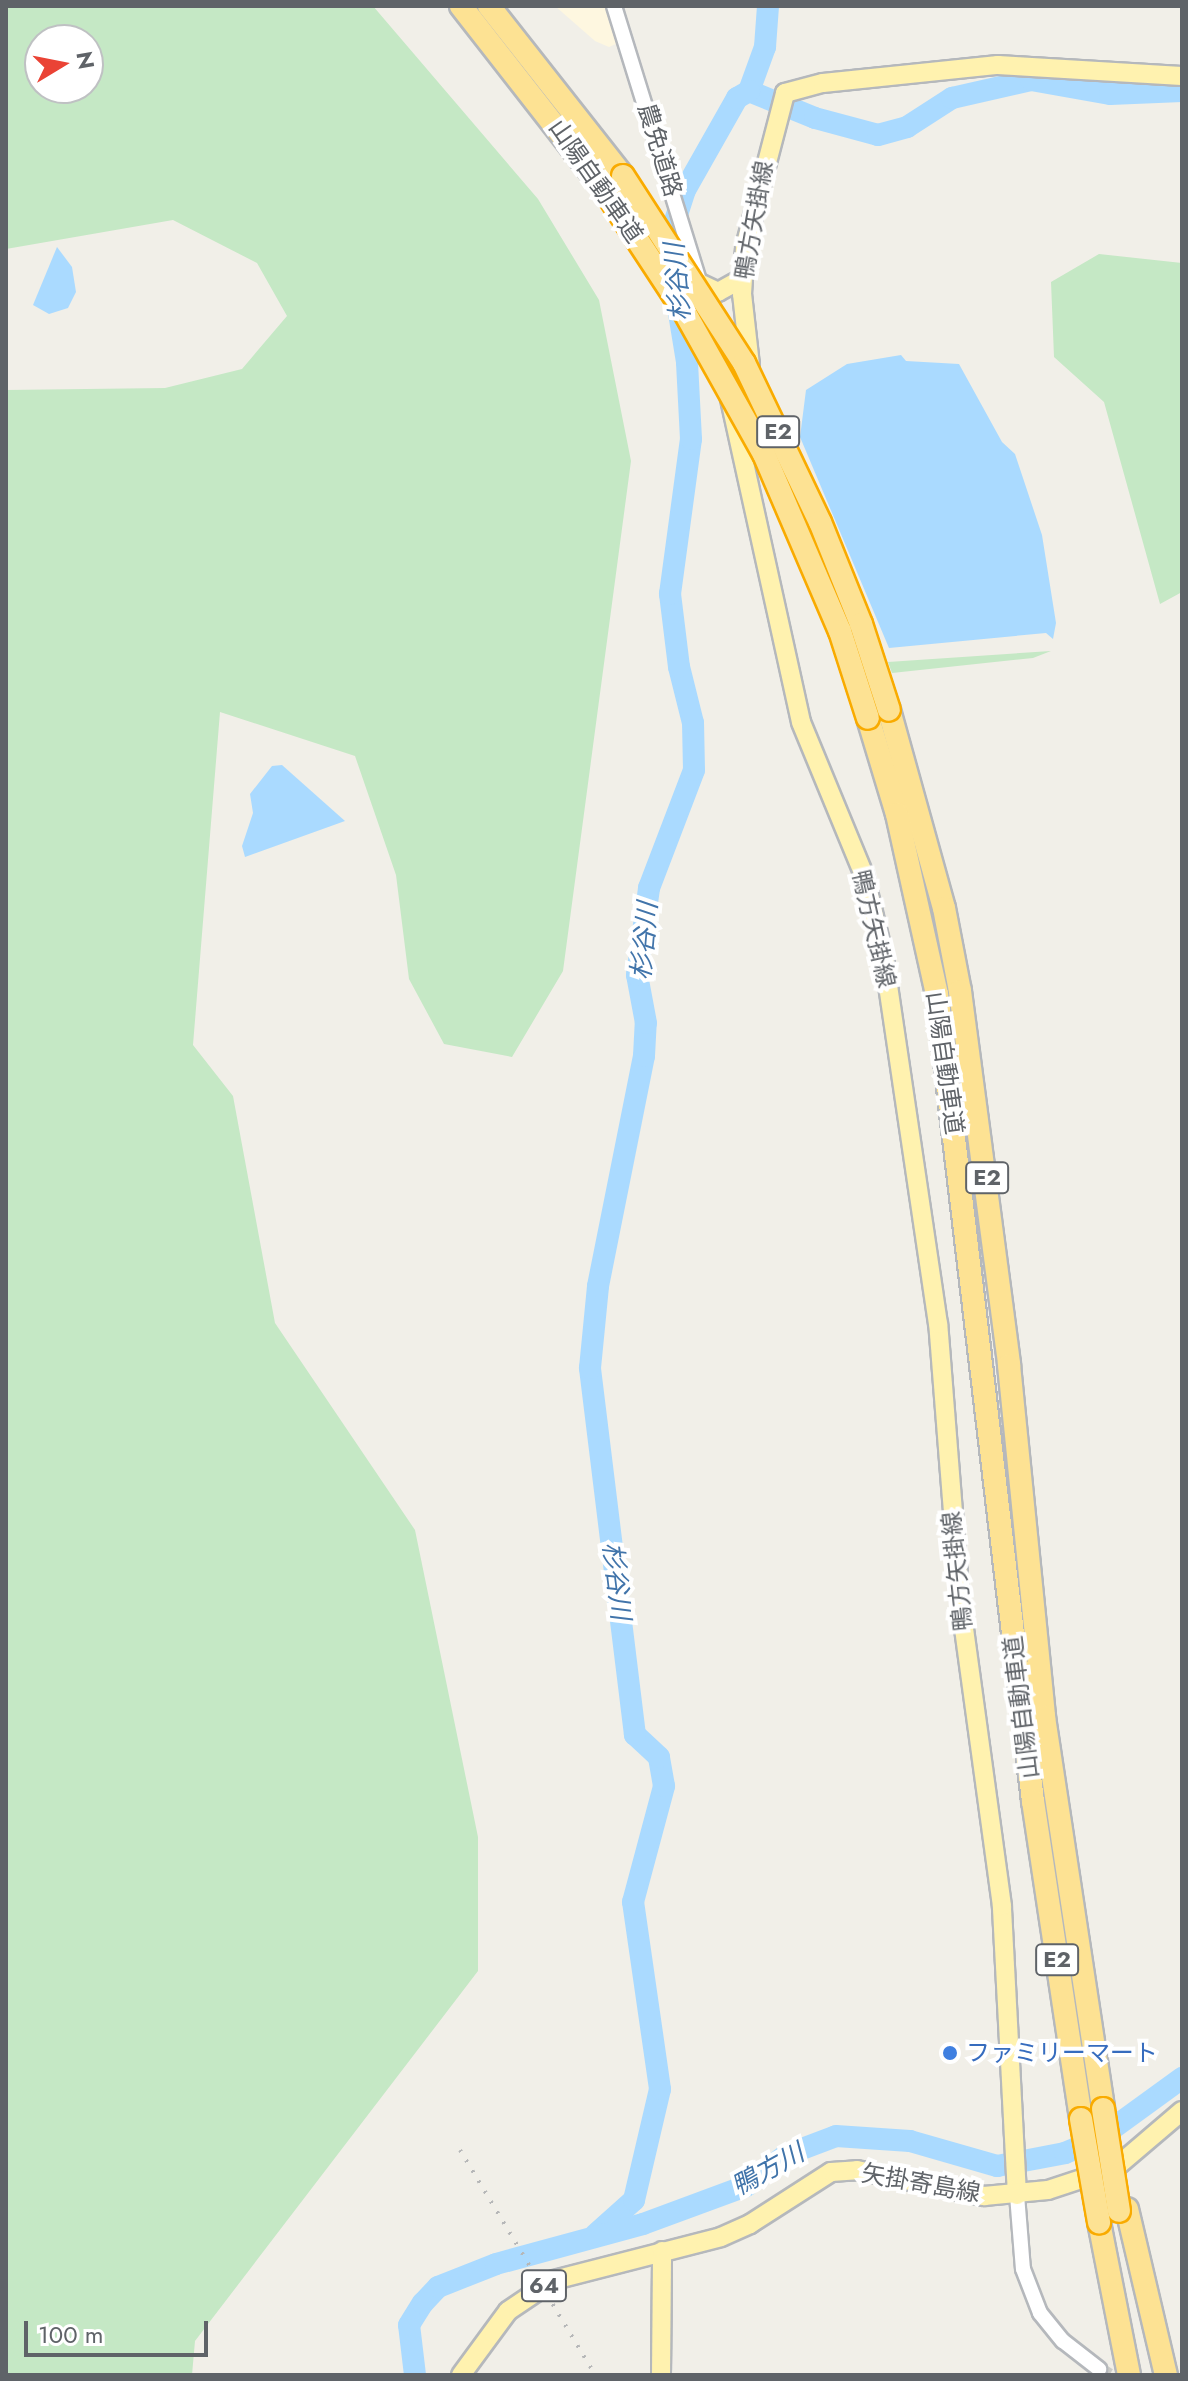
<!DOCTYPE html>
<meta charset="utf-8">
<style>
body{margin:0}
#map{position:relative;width:1188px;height:2381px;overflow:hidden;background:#f1efe8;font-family:Jost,"Noto Sans JP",sans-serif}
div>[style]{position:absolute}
.commercial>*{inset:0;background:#fef7e0}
.green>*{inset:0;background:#c5e8c5}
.water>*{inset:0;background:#aadaff}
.river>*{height:22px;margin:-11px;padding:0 11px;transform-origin:11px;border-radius:11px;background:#aadaff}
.minor-tunnel>*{height:14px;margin-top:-7px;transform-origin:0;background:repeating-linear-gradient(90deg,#ccccc8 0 14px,transparent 0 21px)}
.roads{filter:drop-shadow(2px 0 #b5b8bc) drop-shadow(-2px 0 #b5b8bc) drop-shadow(0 2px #b5b8bc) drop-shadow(0 -2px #b5b8bc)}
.minor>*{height:14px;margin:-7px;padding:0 7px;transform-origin:7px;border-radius:7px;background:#fff}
.major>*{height:18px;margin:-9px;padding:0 9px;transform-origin:9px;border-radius:9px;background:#fff2af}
.highway>*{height:22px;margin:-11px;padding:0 11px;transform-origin:11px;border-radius:11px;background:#fde293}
.rail>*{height:4px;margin-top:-2px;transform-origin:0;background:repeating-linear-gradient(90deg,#b6b7b8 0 2px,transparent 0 12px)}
.bridges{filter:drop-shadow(2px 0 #f9ab00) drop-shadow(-2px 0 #f9ab00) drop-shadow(0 2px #f9ab00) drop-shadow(0 -2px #f9ab00)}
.highway-bridge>*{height:22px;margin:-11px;padding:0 11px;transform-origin:11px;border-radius:11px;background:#fde293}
.dots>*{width:22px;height:22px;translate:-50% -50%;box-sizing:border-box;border:4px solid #fff;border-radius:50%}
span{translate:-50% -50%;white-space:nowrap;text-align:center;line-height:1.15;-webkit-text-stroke:8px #fff;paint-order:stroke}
.shield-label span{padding:2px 6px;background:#fff;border:2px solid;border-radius:6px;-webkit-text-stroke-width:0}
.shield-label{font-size:22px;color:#5f6368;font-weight:700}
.street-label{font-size:24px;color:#5f6368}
.shop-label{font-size:24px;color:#366cbe}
.left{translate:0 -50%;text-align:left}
.water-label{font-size:26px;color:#4174aa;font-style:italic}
.frame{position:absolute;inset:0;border:8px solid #5f6368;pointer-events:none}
.north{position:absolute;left:24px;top:24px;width:80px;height:80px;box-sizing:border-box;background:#fff;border:2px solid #bfc1c3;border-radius:50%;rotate:80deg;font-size:22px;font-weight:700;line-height:32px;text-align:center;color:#5f6368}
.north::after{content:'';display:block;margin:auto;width:28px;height:36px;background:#ea4335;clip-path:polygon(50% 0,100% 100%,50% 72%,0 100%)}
.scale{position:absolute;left:24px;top:2321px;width:184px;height:36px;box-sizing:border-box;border:4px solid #5f6368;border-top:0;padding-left:10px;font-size:24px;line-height:28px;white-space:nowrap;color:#5f6368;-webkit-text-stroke:6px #fff;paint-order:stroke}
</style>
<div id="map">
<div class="commercial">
<i style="clip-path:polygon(555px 6px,607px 6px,620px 42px,609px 47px,595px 41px)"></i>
</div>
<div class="green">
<i style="clip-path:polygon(evenodd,6px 6px,373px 6px,538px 199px,599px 300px,631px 461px,563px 971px,512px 1057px,444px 1044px,409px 979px,396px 875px,355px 756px,220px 712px,193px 1045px,233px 1096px,275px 1323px,415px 1530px,478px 1837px,478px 1971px,195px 2341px,192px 2375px,6px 2375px,6px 390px,165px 388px,242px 369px,287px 316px,257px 263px,173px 220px,6px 249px,6px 6px,40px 40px,88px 40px,88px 88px,40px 88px,40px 40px)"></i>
<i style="clip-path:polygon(1099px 254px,1182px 263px,1182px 592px,1160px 604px,1104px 402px,1054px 357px,1051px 282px)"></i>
<i style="clip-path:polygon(1051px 651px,1033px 658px,892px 673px,888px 662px)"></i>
</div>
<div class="water">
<i style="clip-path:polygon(57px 247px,72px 267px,76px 292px,68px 308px,49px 314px,33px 305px)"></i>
<i style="clip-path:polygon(901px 355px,906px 361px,959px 364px,1002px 442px,1015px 454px,1042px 535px,1056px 623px,1053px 639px,1046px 633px,889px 648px,800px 437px,806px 390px,847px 364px)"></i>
<i style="clip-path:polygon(282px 765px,345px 821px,245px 857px,242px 846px,253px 813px,250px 794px,272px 766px)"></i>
</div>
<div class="river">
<i style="left:749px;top:91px;width:71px;rotate:22.2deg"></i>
<i style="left:815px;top:118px;width:65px;rotate:15.1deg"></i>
<i style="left:878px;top:135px;width:30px;rotate:-15deg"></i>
<i style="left:907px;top:127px;width:54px;rotate:-32.8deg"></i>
<i style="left:952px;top:98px;width:81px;rotate:-12.8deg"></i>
<i style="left:1031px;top:80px;width:80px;rotate:10deg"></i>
<i style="left:1110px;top:94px;width:72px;rotate:-2.4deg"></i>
<i style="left:749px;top:91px;width:47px;rotate:-70deg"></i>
<i style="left:765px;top:47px;width:41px;rotate:-85.8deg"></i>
<i style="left:672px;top:263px;width:36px;rotate:-88deg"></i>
<i style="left:673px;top:227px;width:39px;rotate:-72deg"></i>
<i style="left:685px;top:190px;width:106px;rotate:-60.5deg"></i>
<i style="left:737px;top:98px;width:14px;rotate:-30deg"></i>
<i style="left:596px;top:2234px;width:51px;rotate:-41.8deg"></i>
<i style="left:634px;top:2200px;width:114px;rotate:-76.8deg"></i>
<i style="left:660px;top:2089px;width:189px;rotate:-98.2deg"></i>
<i style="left:633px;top:1902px;width:120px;rotate:-75deg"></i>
<i style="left:664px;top:1786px;width:29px;rotate:-100deg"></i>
<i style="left:659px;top:1757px;width:33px;rotate:-137deg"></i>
<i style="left:635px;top:1735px;width:370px;rotate:-97deg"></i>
<i style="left:590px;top:1368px;width:82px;rotate:-84.4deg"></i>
<i style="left:598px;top:1286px;width:235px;rotate:-78.7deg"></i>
<i style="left:644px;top:1056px;width:33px;rotate:-87deg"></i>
<i style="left:646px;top:1023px;width:49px;rotate:-100.6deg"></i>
<i style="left:637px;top:975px;width:88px;rotate:-82.1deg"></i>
<i style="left:649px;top:888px;width:126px;rotate:-69.1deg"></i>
<i style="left:694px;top:770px;width:47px;rotate:-91.2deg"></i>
<i style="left:693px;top:723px;width:58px;rotate:-104deg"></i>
<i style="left:679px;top:667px;width:74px;rotate:-97deg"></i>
<i style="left:670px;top:594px;width:156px;rotate:-82.3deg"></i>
<i style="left:691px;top:439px;width:77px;rotate:-93deg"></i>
<i style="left:687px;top:362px;width:62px;rotate:-99.3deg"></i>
<i style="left:415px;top:2375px;width:50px;rotate:-96.8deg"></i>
<i style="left:409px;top:2325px;width:26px;rotate:-58deg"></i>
<i style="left:423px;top:2303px;width:22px;rotate:-47deg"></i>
<i style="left:438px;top:2287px;width:62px;rotate:-21.6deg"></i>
<i style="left:496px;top:2264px;width:152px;rotate:-15.2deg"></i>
<i style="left:643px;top:2224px;width:110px;rotate:-20.3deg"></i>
<i style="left:746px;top:2186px;width:51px;rotate:-37.8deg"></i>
<i style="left:786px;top:2155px;width:53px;rotate:-20.8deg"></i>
<i style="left:836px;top:2136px;width:74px;rotate:3.9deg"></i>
<i style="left:910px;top:2141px;width:91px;rotate:16deg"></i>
<i style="left:997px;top:2166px;width:69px;rotate:-10.8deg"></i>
<i style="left:1065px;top:2153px;width:36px;rotate:-23deg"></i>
<i style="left:1098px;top:2139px;width:104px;rotate:-36deg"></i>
</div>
<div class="minor-tunnel">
<i style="left:1099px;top:2369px;width:12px;rotate:31deg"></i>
</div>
<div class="roads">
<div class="minor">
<i style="left:614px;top:6px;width:291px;rotate:72.8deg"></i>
<i style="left:1017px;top:2195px;width:74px;rotate:85.4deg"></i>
<i style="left:1023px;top:2269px;width:47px;rotate:68.9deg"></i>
<i style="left:1040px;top:2313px;width:36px;rotate:51deg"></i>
<i style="left:1063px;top:2341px;width:46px;rotate:37.9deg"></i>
</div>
<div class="major">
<i style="left:699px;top:283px;width:21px;rotate:25deg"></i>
<i style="left:718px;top:292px;width:26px;rotate:-29deg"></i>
<i style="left:1017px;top:2195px;width:289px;rotate:-93deg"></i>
<i style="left:1002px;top:1906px;width:308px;rotate:-97.8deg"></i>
<i style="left:960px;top:1601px;width:278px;rotate:-94.5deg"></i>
<i style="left:938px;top:1324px;width:370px;rotate:-98.4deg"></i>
<i style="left:884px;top:958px;width:85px;rotate:-103.5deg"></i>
<i style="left:864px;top:875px;width:165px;rotate:-112.4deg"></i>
<i style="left:801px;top:722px;width:341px;rotate:-102.4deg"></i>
<i style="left:728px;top:389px;width:14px;rotate:-30deg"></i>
<i style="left:740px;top:382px;width:20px;rotate:-60deg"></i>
<i style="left:750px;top:365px;width:71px;rotate:-96.4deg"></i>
<i style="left:742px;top:294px;width:47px;rotate:-86.3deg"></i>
<i style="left:745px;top:247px;width:159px;rotate:-75.4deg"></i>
<i style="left:785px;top:93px;width:39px;rotate:-15deg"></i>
<i style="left:823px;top:83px;width:176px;rotate:-5.9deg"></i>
<i style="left:998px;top:65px;width:184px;rotate:3.4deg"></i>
<i style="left:461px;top:2375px;width:79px;rotate:-53.7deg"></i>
<i style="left:508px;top:2311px;width:55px;rotate:-34deg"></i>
<i style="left:554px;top:2280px;width:172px;rotate:-14.4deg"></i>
<i style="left:721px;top:2237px;width:32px;rotate:-24deg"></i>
<i style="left:750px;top:2224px;width:96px;rotate:-32.7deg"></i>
<i style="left:831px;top:2172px;width:26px;rotate:-4deg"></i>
<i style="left:857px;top:2170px;width:130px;rotate:11.6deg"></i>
<i style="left:984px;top:2196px;width:64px;rotate:-5.4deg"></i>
<i style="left:1048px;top:2190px;width:71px;rotate:-18.2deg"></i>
<i style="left:1115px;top:2168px;width:88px;rotate:-40.4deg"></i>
<i style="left:661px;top:2375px;width:124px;rotate:-89.5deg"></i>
</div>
<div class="highway">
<i style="left:461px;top:6px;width:232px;rotate:52deg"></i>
<i style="left:489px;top:6px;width:216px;rotate:51.8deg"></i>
<i style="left:889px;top:710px;width:205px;rotate:74.5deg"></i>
<i style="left:944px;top:908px;width:85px;rotate:79.1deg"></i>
<i style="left:960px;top:991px;width:377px;rotate:82.5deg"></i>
<i style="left:1009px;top:1365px;width:354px;rotate:84.3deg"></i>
<i style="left:1044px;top:1717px;width:396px;rotate:81.4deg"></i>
<i style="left:868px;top:718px;width:100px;rotate:73.2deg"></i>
<i style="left:897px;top:814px;width:185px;rotate:77.5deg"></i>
<i style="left:937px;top:995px;width:812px;rotate:83.21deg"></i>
<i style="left:1033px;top:1801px;width:322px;rotate:81.4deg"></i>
<i style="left:1127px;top:2209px;width:171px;rotate:76.8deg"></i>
<i style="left:1099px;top:2222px;width:156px;rotate:78.9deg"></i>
</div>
</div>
<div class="rail">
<i style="left:460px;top:2150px;width:262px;rotate:59deg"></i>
</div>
<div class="bridges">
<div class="highway-bridge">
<i style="left:623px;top:176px;width:223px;rotate:57.1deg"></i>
<i style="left:744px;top:363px;width:176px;rotate:64.5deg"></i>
<i style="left:820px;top:522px;width:110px;rotate:68.1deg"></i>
<i style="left:861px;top:624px;width:90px;rotate:72deg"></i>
<i style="left:604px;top:189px;width:146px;rotate:56.7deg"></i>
<i style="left:684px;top:311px;width:164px;rotate:60.8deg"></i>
<i style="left:764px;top:454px;width:193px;rotate:66.8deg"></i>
<i style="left:840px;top:631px;width:91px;rotate:72.2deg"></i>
<i style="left:1103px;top:2109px;width:103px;rotate:81.1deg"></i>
<i style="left:1081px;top:2119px;width:105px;rotate:80.1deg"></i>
</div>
</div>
<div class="dots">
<i style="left:950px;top:2053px;background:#3f7fe0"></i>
</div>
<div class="shield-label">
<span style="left:778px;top:432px">E2</span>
<span style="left:987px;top:1178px">E2</span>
<span style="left:1057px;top:1960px">E2</span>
<span style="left:544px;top:2286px">64</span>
</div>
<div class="street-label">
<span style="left:660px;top:150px;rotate:73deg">農免道路</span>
<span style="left:596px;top:181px;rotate:55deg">山陽自動車道</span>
<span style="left:754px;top:220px;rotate:-80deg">鴨方矢掛線</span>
<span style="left:874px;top:929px;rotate:77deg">鴨方矢掛線</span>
<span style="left:945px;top:1063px;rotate:82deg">山陽自動車道</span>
<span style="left:957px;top:1571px;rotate:-96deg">鴨方矢掛線</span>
<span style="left:1021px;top:1707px;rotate:-97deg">山陽自動車道</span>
<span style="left:921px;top:2183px;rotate:10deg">矢掛寄島線</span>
</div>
<div class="shop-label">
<span class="left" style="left:966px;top:2053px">ファミリーマート</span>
</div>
<div class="water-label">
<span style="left:678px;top:282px;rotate:-95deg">杉谷川</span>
<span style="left:645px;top:941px;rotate:-85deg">杉谷川</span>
<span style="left:616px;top:1581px;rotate:83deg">杉谷川</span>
<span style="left:768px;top:2170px;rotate:-29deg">鴨方川</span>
</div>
<div class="frame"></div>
<div class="north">N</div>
<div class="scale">100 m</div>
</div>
